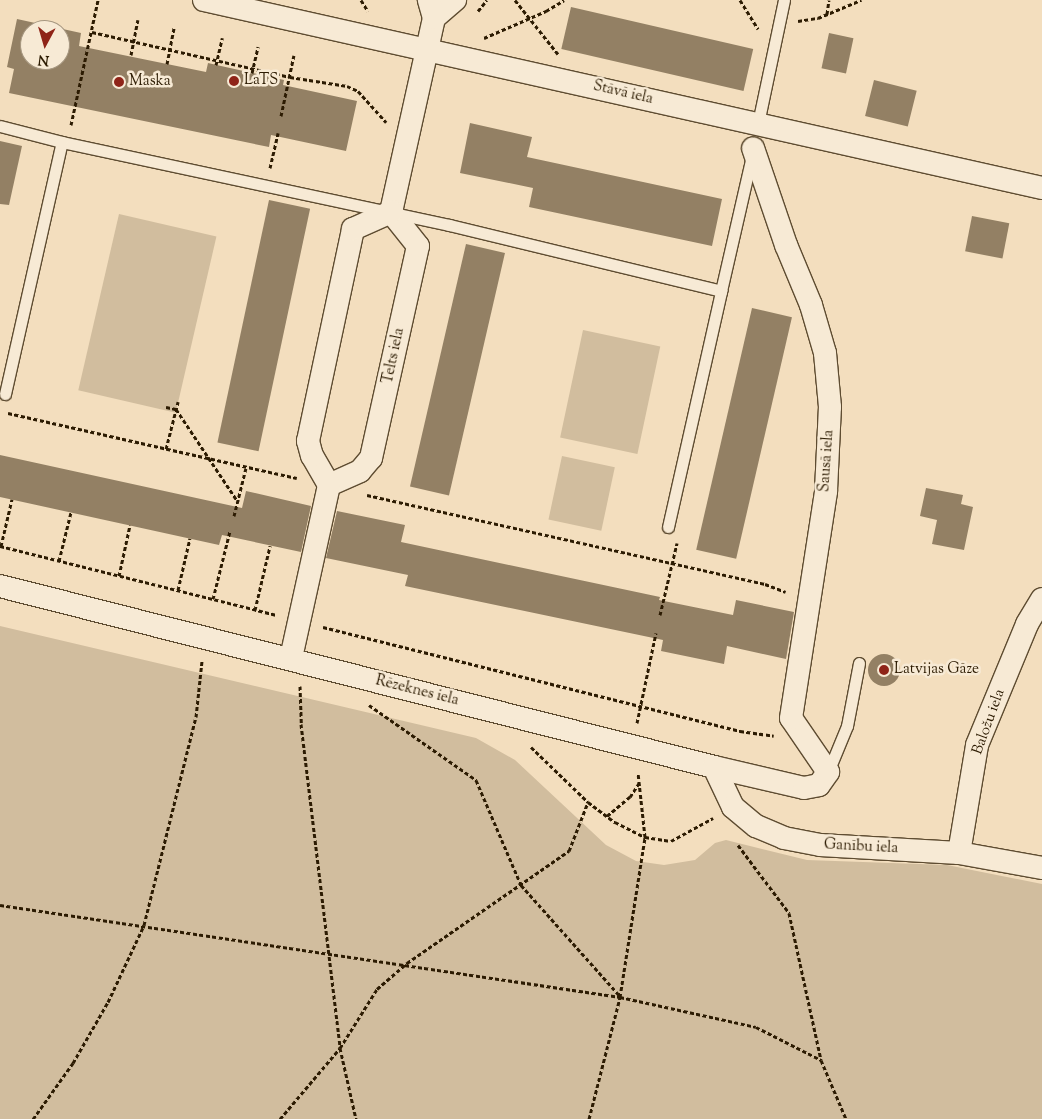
<!DOCTYPE html>
<meta charset="utf-8">
<style>
body{margin:0}
#map{position:relative;width:1042px;height:1119px;overflow:hidden;background:#f3debe;font-family:"Sorts Mill Goudy",serif}
div>[style]{position:absolute}
.green>*{inset:0;background:#d1bd9e;transform-origin:0 0}
.building>*{inset:0;background:#938064;transform-origin:0 0}
.round{border-radius:50%}
.path>*{height:3px;margin-top:-1.5px;transform-origin:0;background:repeating-linear-gradient(90deg,#2c1b02 0 4px,transparent 0 6.5px)}
.roads{filter:drop-shadow(1px 0 #5e4c31) drop-shadow(-1px 0 #5e4c31) drop-shadow(0 1px #5e4c31) drop-shadow(0 -1px #5e4c31)}
.service>*{height:11px;margin:-5.5px;padding:0 5.5px;transform-origin:5.5px;border-radius:5.5px;background:#f7ead5}
.minor>*{height:22px;margin:-11px;padding:0 11px;transform-origin:11px;border-radius:11px;background:#f7ead5}
.dots>*{width:14px;height:14px;translate:-50% -50%;box-sizing:border-box;border:2px solid #f7ead5;border-radius:50%}
span{translate:-50% -50%;white-space:nowrap;text-align:center;line-height:1.15;-webkit-text-stroke:5px #f7ead5;paint-order:stroke}
.poi-label{font-size:15px;color:#2c1b02}
.left{translate:0 -50%;text-align:left}
.street-label{font-size:15px;color:#2c1b02}
.north{position:absolute;left:20px;top:20px;width:50px;height:50px;box-sizing:border-box;background:#f7ead5;border:1px solid #a69781;border-radius:50%;rotate:186deg;font-size:14px;font-weight:700;line-height:20px;text-align:center;color:#2c1b02}
.north::after{content:'';display:block;margin:auto;width:18px;height:22px;background:#8f2418;clip-path:polygon(50% 0,100% 100%,50% 72%,0 100%)}
</style>
<div id="map">
<div class="green">
<i style="left:119px;top:214px;width:100px;height:181px;rotate:13deg"></i>
<i style="left:583px;top:330px;width:79px;height:110px;rotate:12deg"></i>
<i style="left:562px;top:456px;width:54px;height:65px;rotate:12deg"></i>
<i style="clip-path:polygon(0 626px,476px 738px,515px 760px,606px 845px,636px 861px,664px 865px,695px 860px,715px 843px,726px 840px,807px 860px,947px 865px,1042px 884px,1042px 1119px,0 1119px)"></i>
</div>
<div class="building">
<i style="left:571px;top:7px;width:187px;height:43px;rotate:13deg"></i>
<i style="clip-path:polygon(evenodd,17px 19px,81px 33px,79px 46px,206px 72px,208px 63px,221px 66px,284px 80px,283px 85px,357px 101px,346px 151px,271px 135px,269px 147px,9px 93px,14px 69px,7px 67px,17px 19px,30px 30px,60px 30px,60px 60px,30px 60px,30px 30px)"></i>
<i style="left:829px;top:33px;width:25px;height:36px;rotate:12deg"></i>
<i style="left:874px;top:80px;width:44px;height:37px;rotate:14deg"></i>
<i style="clip-path:polygon(470px 123px,532px 137px,527px 157px,722px 199px,712px 246px,529px 207px,533px 188px,460px 173px)"></i>
<i style="clip-path:polygon(0 141px,22px 146px,9px 205px,0 204px)"></i>
<i style="left:269px;top:200px;width:42px;height:248px;rotate:12deg"></i>
<i style="left:972px;top:216px;width:38px;height:36px;rotate:11deg"></i>
<i style="left:466px;top:244px;width:40px;height:249px;rotate:13deg"></i>
<i style="left:752px;top:308px;width:41px;height:248px;rotate:13deg"></i>
<i style="clip-path:polygon(0 455px,242px 508px,246px 491px,311px 506px,301px 552px,222px 535px,219px 545px,0 497px)"></i>
<i style="clip-path:polygon(926px 488px,963px 495px,961px 504px,973px 507px,964px 550px,932px 544px,937px 520px,920px 516px)"></i>
<i style="clip-path:polygon(337px 511px,405px 525px,401px 542px,660px 597px,659px 600px,733px 615px,736px 600px,794px 612px,786px 659px,727px 646px,724px 664px,661px 651px,663px 640px,405px 586px,408px 575px,326px 558px)"></i>
<i class="round" style="left:868px;top:654px;width:32px;height:32px"></i>
</div>
<div class="path">
<i style="left:361px;top:0;width:13px;rotate:58deg"></i>
<i style="left:515px;top:0;width:69px;rotate:51.5deg"></i>
<i style="left:740px;top:0;width:34px;rotate:58deg"></i>
<i style="left:478px;top:11px;width:14px;rotate:-51deg"></i>
<i style="left:827px;top:14px;width:14px;rotate:-82deg"></i>
<i style="left:798px;top:21px;width:20px;rotate:-9deg"></i>
<i style="left:818px;top:18px;width:47px;rotate:-22.7deg"></i>
<i style="left:92px;top:32px;width:203px;rotate:12.8deg"></i>
<i style="left:290px;top:77px;width:58px;rotate:9deg"></i>
<i style="left:347px;top:86px;width:12px;rotate:24deg"></i>
<i style="left:358px;top:91px;width:42px;rotate:47.9deg"></i>
<i style="left:484px;top:38px;width:68px;rotate:-23.5deg"></i>
<i style="left:546px;top:11px;width:21px;rotate:-31deg"></i>
<i style="left:131px;top:55px;width:36px;rotate:-79deg"></i>
<i style="left:167px;top:64px;width:37px;rotate:-79deg"></i>
<i style="left:216px;top:65px;width:28px;rotate:-77deg"></i>
<i style="left:252px;top:73px;width:27px;rotate:-77deg"></i>
<i style="left:281px;top:116px;width:62px;rotate:-78deg"></i>
<i style="left:71px;top:125px;width:128px;rotate:-77.8deg"></i>
<i style="left:270px;top:168px;width:36px;rotate:-77deg"></i>
<i style="left:166px;top:407px;width:10px;rotate:11deg"></i>
<i style="left:176px;top:409px;width:112px;rotate:56.3deg"></i>
<i style="left:8px;top:413px;width:296px;rotate:12.7deg"></i>
<i style="left:166px;top:449px;width:49px;rotate:-75.7deg"></i>
<i style="left:367px;top:495px;width:408px;rotate:12.6deg"></i>
<i style="left:765px;top:584px;width:22px;rotate:21deg"></i>
<i style="left:234px;top:516px;width:49px;rotate:-76deg"></i>
<i style="left:0;top:546px;width:284px;rotate:14deg"></i>
<i style="left:1px;top:546px;width:48px;rotate:-76.8deg"></i>
<i style="left:59px;top:561px;width:50px;rotate:-76.2deg"></i>
<i style="left:119px;top:576px;width:52px;rotate:-77.8deg"></i>
<i style="left:178px;top:590px;width:53px;rotate:-77deg"></i>
<i style="left:213px;top:599px;width:70px;rotate:-76deg"></i>
<i style="left:255px;top:610px;width:66px;rotate:-76.8deg"></i>
<i style="left:660px;top:615px;width:74px;rotate:-76.7deg"></i>
<i style="left:323px;top:627px;width:430px;rotate:14deg"></i>
<i style="left:740px;top:731px;width:34px;rotate:8deg"></i>
<i style="left:300px;top:686px;width:38px;rotate:88deg"></i>
<i style="left:301px;top:724px;width:326px;rotate:83.1deg"></i>
<i style="left:340px;top:1048px;width:73px;rotate:77.3deg"></i>
<i style="left:369px;top:705px;width:131px;rotate:35deg"></i>
<i style="left:476px;top:780px;width:114px;rotate:66.8deg"></i>
<i style="left:521px;top:885px;width:149px;rotate:48.3deg"></i>
<i style="left:637px;top:723px;width:92px;rotate:-78.1deg"></i>
<i style="left:531px;top:747px;width:79px;rotate:44deg"></i>
<i style="left:588px;top:802px;width:34px;rotate:37deg"></i>
<i style="left:615px;top:822px;width:34px;rotate:27deg"></i>
<i style="left:645px;top:837px;width:26px;rotate:9deg"></i>
<i style="left:671px;top:841px;width:48px;rotate:-28.7deg"></i>
<i style="left:607px;top:816px;width:30px;rotate:-40deg"></i>
<i style="left:630px;top:797px;width:17px;rotate:-57deg"></i>
<i style="left:738px;top:845px;width:85px;rotate:53.1deg"></i>
<i style="left:789px;top:913px;width:150px;rotate:77.7deg"></i>
<i style="left:821px;top:1060px;width:64px;rotate:67deg"></i>
<i style="left:0;top:905px;width:627px;rotate:8.44deg"></i>
<i style="left:620px;top:997px;width:139px;rotate:12.4deg"></i>
<i style="left:756px;top:1027px;width:73px;rotate:26.9deg"></i>
<i style="left:33px;top:1119px;width:69px;rotate:-54.5deg"></i>
<i style="left:73px;top:1063px;width:70px;rotate:-60.2deg"></i>
<i style="left:108px;top:1002px;width:85px;rotate:-64.9deg"></i>
<i style="left:144px;top:925px;width:214px;rotate:-76deg"></i>
<i style="left:196px;top:717px;width:56px;rotate:-83.9deg"></i>
<i style="left:280px;top:1119px;width:93px;rotate:-49.8deg"></i>
<i style="left:340px;top:1048px;width:70px;rotate:-57.9deg"></i>
<i style="left:377px;top:989px;width:40px;rotate:-41deg"></i>
<i style="left:407px;top:963px;width:197px;rotate:-34.7deg"></i>
<i style="left:569px;top:851px;width:53px;rotate:-68.8deg"></i>
<i style="left:589px;top:1119px;width:126px;rotate:-75.7deg"></i>
<i style="left:620px;top:997px;width:162px;rotate:-81.1deg"></i>
<i style="left:645px;top:837px;width:64px;rotate:-96.2deg"></i>
</div>
<div class="roads">
<div class="service">
<i style="left:0;top:126px;width:64px;rotate:14.5deg"></i>
<i style="left:62px;top:142px;width:396px;rotate:12.1deg"></i>
<i style="left:449px;top:225px;width:280px;rotate:13.6deg"></i>
<i style="left:721px;top:291px;width:139px;rotate:-77.1deg"></i>
<i style="left:757px;top:128px;width:131px;rotate:-78.1deg"></i>
<i style="left:5px;top:394px;width:258px;rotate:-77.3deg"></i>
<i style="left:668px;top:527px;width:242px;rotate:-77.3deg"></i>
<i style="left:828px;top:772px;width:50px;rotate:-67.6deg"></i>
<i style="left:847px;top:726px;width:64px;rotate:-79.2deg"></i>
</div>
<div class="minor">
<i style="left:204px;top:0;width:859px;rotate:12.64deg"></i>
<i style="left:434px;top:18px;width:28px;rotate:-41deg"></i>
<i style="left:391px;top:212px;width:199px;rotate:-77.5deg"></i>
<i style="left:434px;top:18px;width:19px;rotate:-106deg"></i>
<i style="left:329px;top:485px;width:34px;rotate:-24deg"></i>
<i style="left:360px;top:471px;width:17px;rotate:-50deg"></i>
<i style="left:371px;top:458px;width:217px;rotate:-77.5deg"></i>
<i style="left:418px;top:246px;width:43px;rotate:-128.5deg"></i>
<i style="left:0;top:586px;width:737px;rotate:14.22deg"></i>
<i style="left:714px;top:767px;width:92px;rotate:13.1deg"></i>
<i style="left:804px;top:788px;width:15px;rotate:-11deg"></i>
<i style="left:819px;top:785px;width:16px;rotate:-55deg"></i>
<i style="left:828px;top:772px;width:65px;rotate:-124.4deg"></i>
<i style="left:791px;top:718px;width:230px;rotate:-81.2deg"></i>
<i style="left:826px;top:491px;width:84px;rotate:-87.3deg"></i>
<i style="left:830px;top:407px;width:54px;rotate:-95.3deg"></i>
<i style="left:825px;top:353px;width:50px;rotate:-106.3deg"></i>
<i style="left:811px;top:305px;width:65px;rotate:-112.6deg"></i>
<i style="left:786px;top:245px;width:102px;rotate:-108.8deg"></i>
<i style="left:291px;top:658px;width:177px;rotate:-77.6deg"></i>
<i style="left:329px;top:485px;width:34px;rotate:-120deg"></i>
<i style="left:312px;top:456px;width:16px;rotate:-105deg"></i>
<i style="left:308px;top:441px;width:217px;rotate:-78deg"></i>
<i style="left:353px;top:229px;width:42px;rotate:-24.1deg"></i>
<i style="left:714px;top:767px;width:44px;rotate:64.6deg"></i>
<i style="left:733px;top:807px;width:30px;rotate:40deg"></i>
<i style="left:756px;top:826px;width:30px;rotate:23deg"></i>
<i style="left:784px;top:838px;width:37px;rotate:11deg"></i>
<i style="left:820px;top:845px;width:139px;rotate:3.3deg"></i>
<i style="left:959px;top:853px;width:84px;rotate:10.2deg"></i>
<i style="left:959px;top:853px;width:109px;rotate:-80.5deg"></i>
<i style="left:977px;top:745px;width:131px;rotate:-67.5deg"></i>
<i style="left:1027px;top:624px;width:29px;rotate:-59deg"></i>
</div>
</div>
<div class="dots">
<i style="left:234px;top:81px;background:#8f2418"></i>
<i style="left:119px;top:82px;background:#8f2418"></i>
<i style="left:884px;top:670px;background:#8f2418"></i>
</div>
<div class="poi-label">
<span class="left" style="left:244px;top:81px">LaTS</span>
<span class="left" style="left:129px;top:82px">Maska</span>
<span class="left" style="left:894px;top:670px">Latvijas Gāze</span>
</div>
<div class="street-label">
<span style="left:623px;top:93px;rotate:13deg">Stāvā iela</span>
<span style="left:394px;top:356px;rotate:-78deg">Telts iela</span>
<span style="left:827px;top:461px;rotate:-86deg">Sausā iela</span>
<span style="left:417px;top:691px;rotate:14deg">Rēzeknes iela</span>
<span style="left:989px;top:722px;rotate:-70deg">Baložu iela</span>
<span style="left:861px;top:847px;rotate:3deg">Ganību iela</span>
</div>
<div class="north">N</div>
</div>
